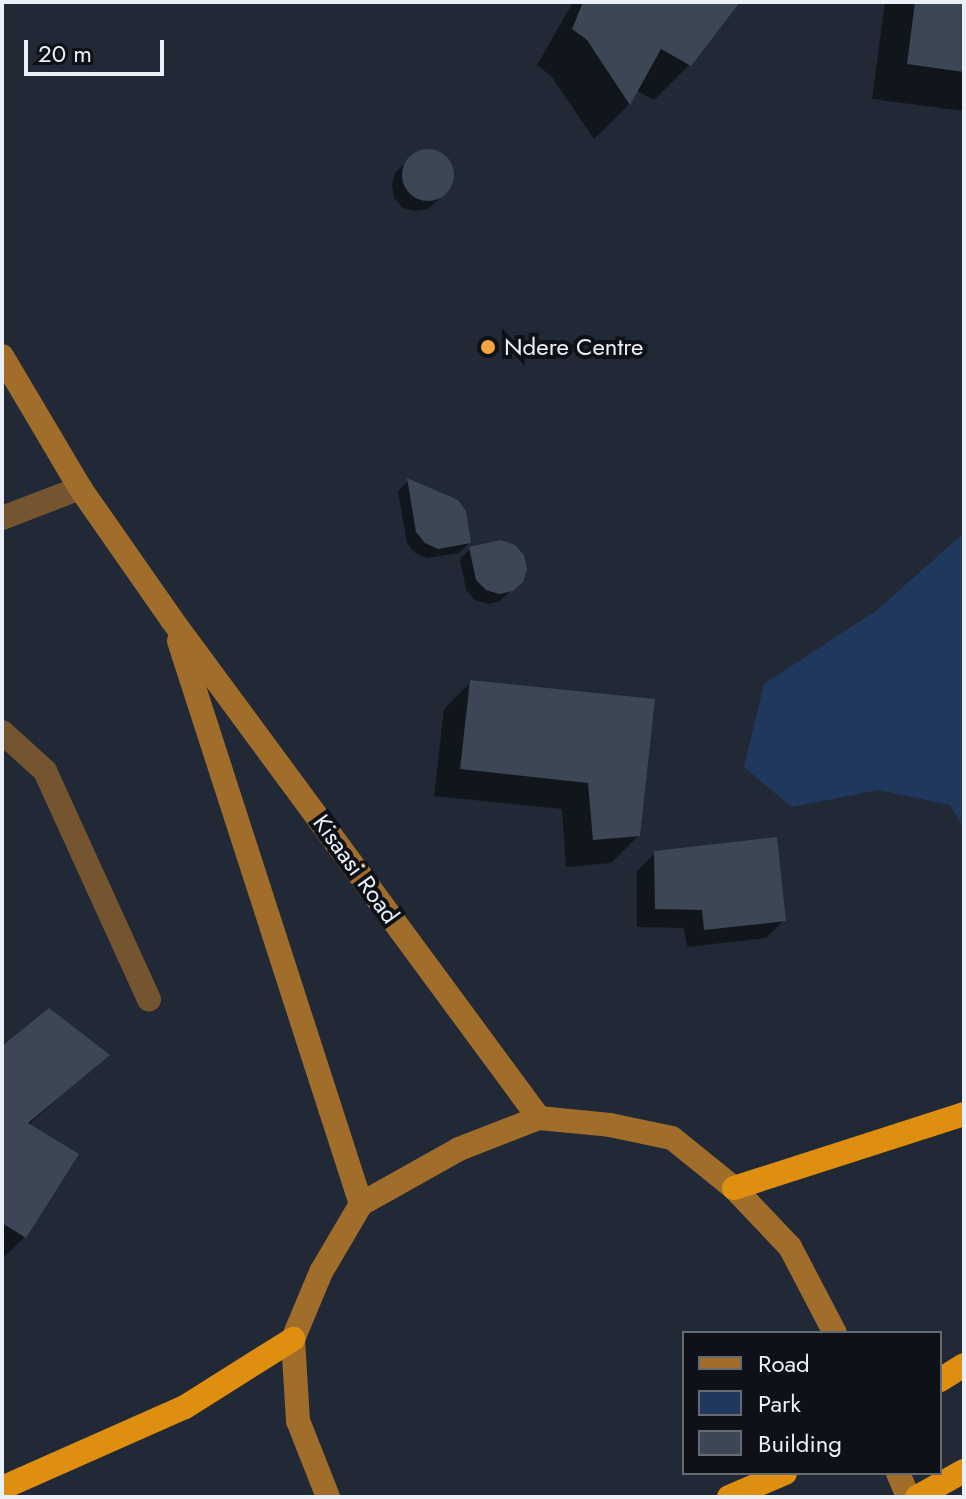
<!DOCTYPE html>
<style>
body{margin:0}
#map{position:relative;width:966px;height:1499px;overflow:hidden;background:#212936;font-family:Jost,sans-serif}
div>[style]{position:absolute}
.green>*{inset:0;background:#20385e}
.shadow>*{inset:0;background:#0007}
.building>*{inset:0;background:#3d4654}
.round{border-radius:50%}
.minor>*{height:24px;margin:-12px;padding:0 12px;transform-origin:12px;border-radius:12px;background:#75552f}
.secondary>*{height:24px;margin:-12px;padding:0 12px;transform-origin:12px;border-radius:12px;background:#a06d2b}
.motorway>*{height:24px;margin:-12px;padding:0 12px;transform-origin:12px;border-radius:12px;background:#df8f10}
.dots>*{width:22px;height:22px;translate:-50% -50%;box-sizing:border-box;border:4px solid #0e1218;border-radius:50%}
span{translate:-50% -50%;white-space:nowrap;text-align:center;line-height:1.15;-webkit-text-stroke:8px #0e1218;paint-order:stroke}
.poi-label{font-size:24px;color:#eaeff8}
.left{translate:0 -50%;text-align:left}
.street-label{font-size:24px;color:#eaeff8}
.frame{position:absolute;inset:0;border:4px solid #eaeff8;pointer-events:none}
.legend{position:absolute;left:682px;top:1331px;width:260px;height:144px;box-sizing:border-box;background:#0e1218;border:2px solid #666a72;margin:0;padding:10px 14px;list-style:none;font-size:24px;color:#eaeff8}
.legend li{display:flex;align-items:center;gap:16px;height:40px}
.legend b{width:40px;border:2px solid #666a72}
.scale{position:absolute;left:24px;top:40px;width:140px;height:36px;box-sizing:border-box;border:4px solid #eaeff8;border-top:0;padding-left:10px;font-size:24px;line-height:28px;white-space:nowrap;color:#eaeff8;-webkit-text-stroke:6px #0e1218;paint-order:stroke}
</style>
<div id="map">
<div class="green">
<i style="clip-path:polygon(964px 533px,964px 828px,950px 805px,879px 790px,791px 807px,744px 767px,764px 684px,877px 610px)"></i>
</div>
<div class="shadow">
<i style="clip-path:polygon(573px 2px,720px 2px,690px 64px,654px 100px,636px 90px,629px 104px,594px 139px,551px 76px,537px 65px)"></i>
<i style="clip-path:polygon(885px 2px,964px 2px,964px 111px,872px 99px)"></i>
<i style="clip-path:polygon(429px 150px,441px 154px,450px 164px,452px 177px,449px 189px,428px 209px,415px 211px,403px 208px,394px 198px,392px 185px,395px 173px,416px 153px)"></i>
<i style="clip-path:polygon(408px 481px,469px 543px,459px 553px,427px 558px,415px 553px,407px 543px,398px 491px)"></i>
<i style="clip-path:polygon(470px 549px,521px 581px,500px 601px,488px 604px,475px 600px,466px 590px,460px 559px)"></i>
<i style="clip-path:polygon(471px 682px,652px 701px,638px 836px,611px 863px,566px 867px,562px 809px,434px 796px,444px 709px)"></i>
<i style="clip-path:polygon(655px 853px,784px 920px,766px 938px,687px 947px,684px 928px,637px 927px,637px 871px)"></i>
<i style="clip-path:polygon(2px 1048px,107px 1055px,27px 1126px,25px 1237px,2px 1259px)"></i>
</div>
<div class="building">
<i style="clip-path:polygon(583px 2px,740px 2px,691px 66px,661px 49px,630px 105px,587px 40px,572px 29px)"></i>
<i style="clip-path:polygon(915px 2px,964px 2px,964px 72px,907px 64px)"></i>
<i class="round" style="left:402px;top:149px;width:52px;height:52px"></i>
<i style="clip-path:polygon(407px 478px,458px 500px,466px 511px,471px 543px,438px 549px,425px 543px,416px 532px)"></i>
<i style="clip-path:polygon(501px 540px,515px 545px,524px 555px,527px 569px,523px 582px,513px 591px,499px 594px,486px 590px,476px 580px,469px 547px)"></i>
<i style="clip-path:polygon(470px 680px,655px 699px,640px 836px,593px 840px,588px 783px,460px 769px)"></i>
<i style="clip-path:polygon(777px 837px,786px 921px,704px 930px,702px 910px,655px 909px,654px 851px)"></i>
<i style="clip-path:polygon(49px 1008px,110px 1055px,28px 1123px,79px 1154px,26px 1238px,2px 1223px,2px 1046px)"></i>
</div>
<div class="minor">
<i style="left:2px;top:518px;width:84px;rotate:-21deg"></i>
<i style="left:2px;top:732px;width:58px;rotate:42.2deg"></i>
<i style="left:45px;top:771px;width:251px;rotate:65.5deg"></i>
</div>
<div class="secondary">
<i style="left:2px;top:356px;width:153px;rotate:59.4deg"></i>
<i style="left:80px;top:488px;width:161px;rotate:55.1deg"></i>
<i style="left:172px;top:620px;width:619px;rotate:53.61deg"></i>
<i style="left:179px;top:641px;width:592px;rotate:72.09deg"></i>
<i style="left:898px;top:1473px;width:26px;rotate:67deg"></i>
<i style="left:328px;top:1497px;width:82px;rotate:-111.5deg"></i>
<i style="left:298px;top:1421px;width:82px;rotate:-93.5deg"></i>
<i style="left:293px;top:1339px;width:73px;rotate:-67.3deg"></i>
<i style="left:321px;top:1272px;width:79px;rotate:-59.5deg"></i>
<i style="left:361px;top:1204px;width:112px;rotate:-29.3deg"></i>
<i style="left:459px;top:1149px;width:86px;rotate:-21.2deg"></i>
<i style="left:539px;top:1118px;width:71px;rotate:5.6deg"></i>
<i style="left:610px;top:1125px;width:63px;rotate:11.8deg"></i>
<i style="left:672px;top:1138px;width:80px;rotate:38.9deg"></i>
<i style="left:734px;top:1188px;width:81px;rotate:46.5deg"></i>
<i style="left:790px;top:1247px;width:97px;rotate:62.4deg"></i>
</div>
<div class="motorway">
<i style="left:734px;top:1188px;width:242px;rotate:-17.8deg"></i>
<i style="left:940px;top:1380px;width:28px;rotate:-32deg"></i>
<i style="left:2px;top:1488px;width:200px;rotate:-23.9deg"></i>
<i style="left:185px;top:1407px;width:128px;rotate:-32.2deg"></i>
<i style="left:729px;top:1497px;width:61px;rotate:-23.2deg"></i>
<i style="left:917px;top:1497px;width:54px;rotate:-29deg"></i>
</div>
<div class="dots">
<i style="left:488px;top:347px;background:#f2a541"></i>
</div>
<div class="poi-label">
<span class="left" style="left:504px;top:347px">Ndere Centre</span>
</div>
<div class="street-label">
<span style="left:356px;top:869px;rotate:54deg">Kisaasi Road</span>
</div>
<div class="frame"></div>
<ul class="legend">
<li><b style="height:10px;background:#a06d2b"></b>Road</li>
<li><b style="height:22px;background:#20385e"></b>Park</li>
<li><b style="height:22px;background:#3d4654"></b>Building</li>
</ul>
<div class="scale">20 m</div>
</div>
